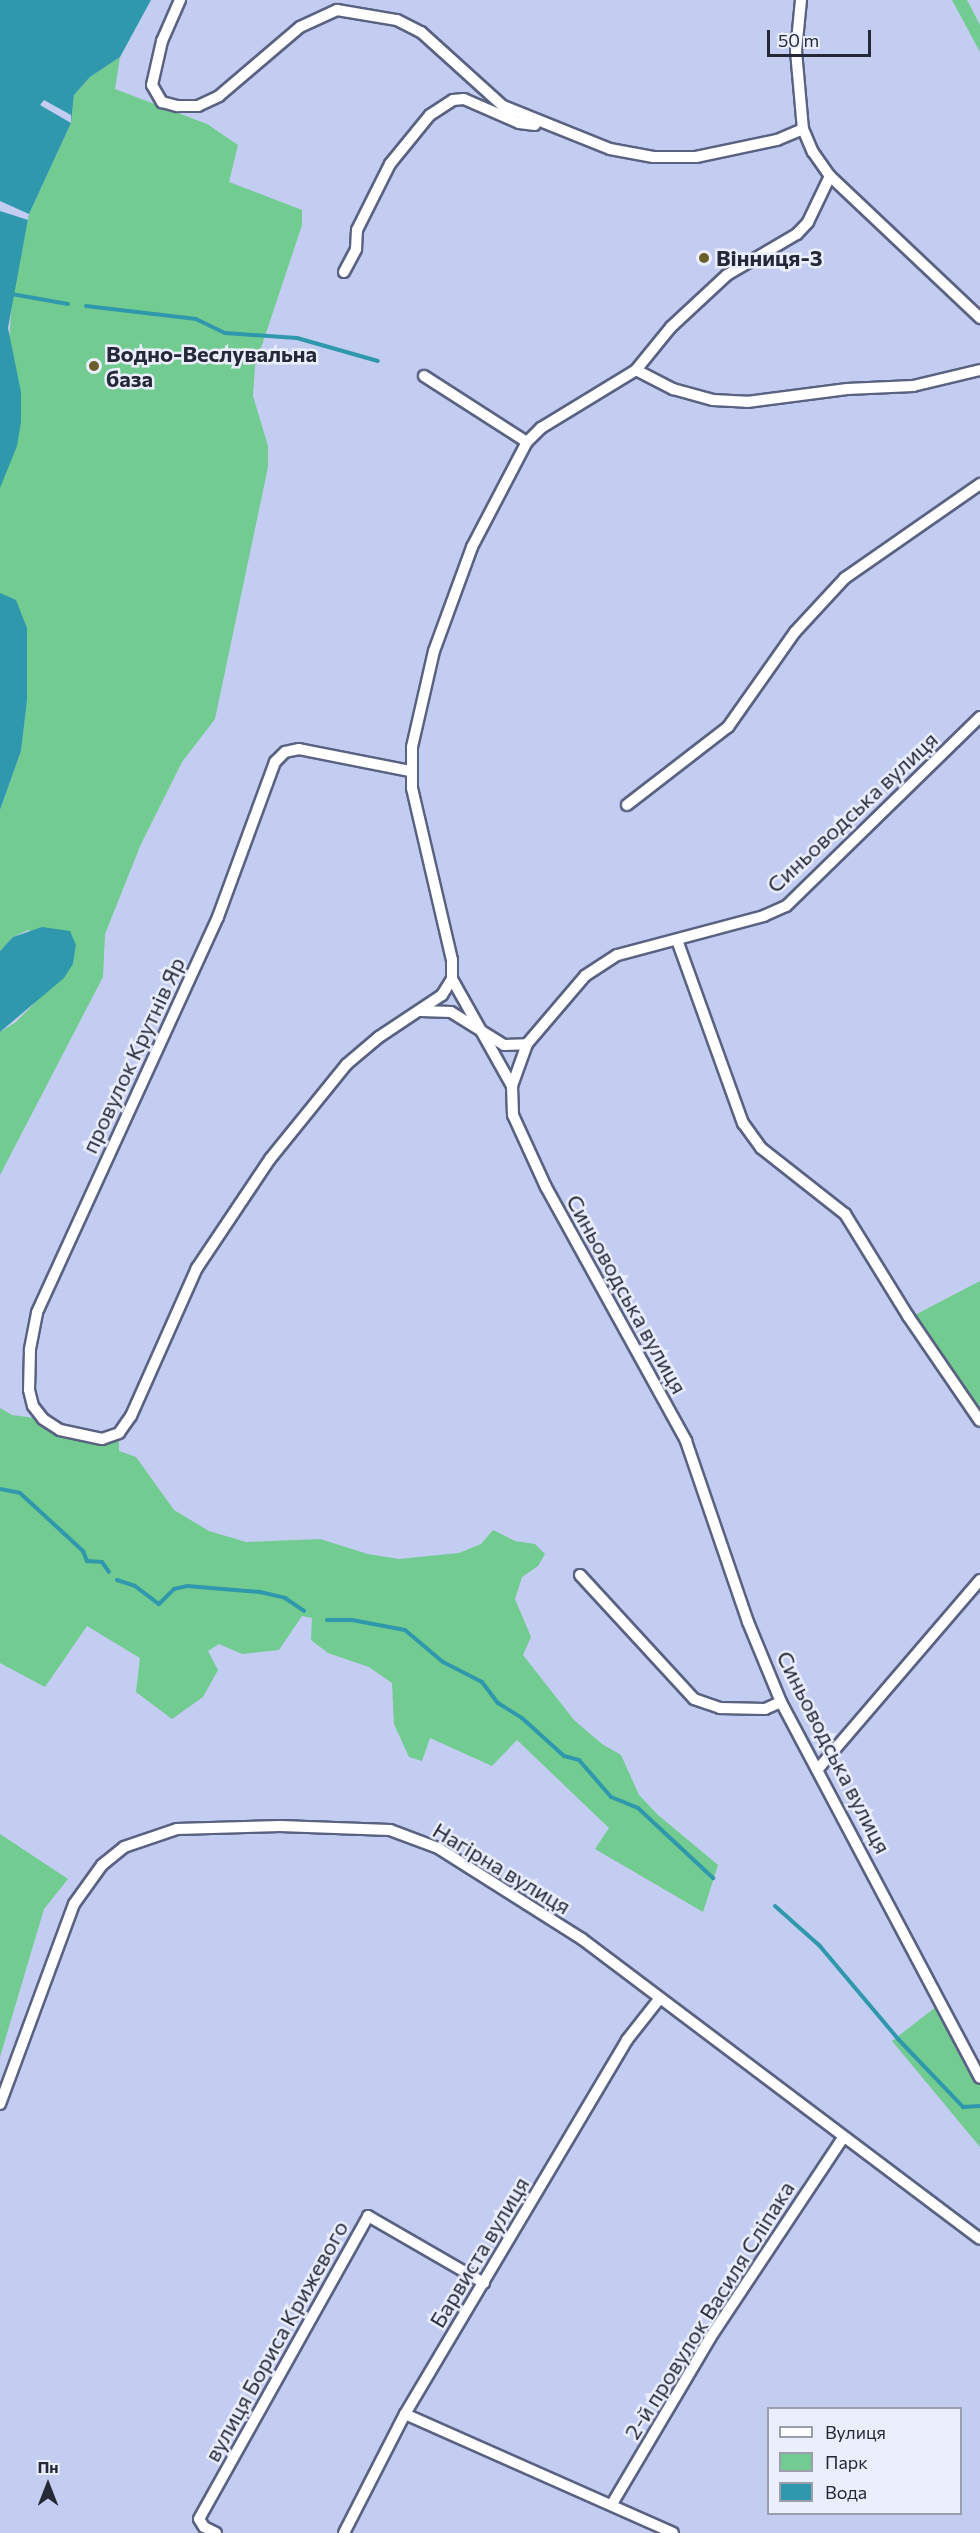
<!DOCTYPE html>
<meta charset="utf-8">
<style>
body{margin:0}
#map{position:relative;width:980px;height:2533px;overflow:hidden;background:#c3ccf1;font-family:Commissioner,sans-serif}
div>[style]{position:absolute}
.green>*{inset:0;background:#72cb90}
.water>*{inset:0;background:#3098ac}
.pier>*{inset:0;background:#c3ccf1}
.stream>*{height:4px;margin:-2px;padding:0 2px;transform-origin:2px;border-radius:2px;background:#3098ac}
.roads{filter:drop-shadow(2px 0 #5a6282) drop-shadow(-2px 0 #5a6282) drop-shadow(0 2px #5a6282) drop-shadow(0 -2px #5a6282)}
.minor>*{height:10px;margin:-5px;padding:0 5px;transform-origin:5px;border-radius:5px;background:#fff}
.dots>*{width:16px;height:16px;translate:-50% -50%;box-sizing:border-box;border:3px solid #eaeefd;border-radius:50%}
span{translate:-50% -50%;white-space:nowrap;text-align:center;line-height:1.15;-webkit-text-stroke:5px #eaeefd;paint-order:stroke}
.poi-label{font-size:22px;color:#252836;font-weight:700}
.left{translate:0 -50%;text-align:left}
.street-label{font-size:22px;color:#252836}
.legend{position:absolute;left:767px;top:2407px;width:195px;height:108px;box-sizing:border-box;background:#eaeefd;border:2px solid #9b9fad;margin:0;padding:8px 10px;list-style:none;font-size:18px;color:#252836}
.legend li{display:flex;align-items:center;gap:12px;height:30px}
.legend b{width:30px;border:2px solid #9b9fad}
.north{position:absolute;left:18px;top:2455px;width:60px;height:60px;-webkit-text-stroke:4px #eaeefd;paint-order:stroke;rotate:0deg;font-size:16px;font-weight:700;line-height:24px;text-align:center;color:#252836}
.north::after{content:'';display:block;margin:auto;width:21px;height:27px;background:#252836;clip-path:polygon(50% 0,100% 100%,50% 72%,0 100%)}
.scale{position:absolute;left:767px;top:30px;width:104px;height:27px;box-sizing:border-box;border:3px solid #252836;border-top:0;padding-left:8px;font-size:18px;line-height:21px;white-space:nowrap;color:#252836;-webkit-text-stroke:4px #eaeefd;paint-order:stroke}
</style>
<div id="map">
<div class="green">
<i style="clip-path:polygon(952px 0,967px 0,980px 25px,980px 52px)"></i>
<i style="clip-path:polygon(120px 57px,115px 89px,207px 124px,238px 145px,229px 182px,302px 210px,302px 225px,255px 366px,253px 396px,268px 446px,268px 467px,215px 719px,182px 762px,141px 844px,105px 934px,103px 977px,0 1175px,0 1032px,16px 1022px,73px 964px,76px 945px,28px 930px,13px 937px,0 951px,0 810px,21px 751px,27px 701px,27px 628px,0 593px,0 344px,9px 341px,12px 301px,29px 214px,71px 123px,74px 95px,90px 77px)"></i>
<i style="clip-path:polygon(980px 1281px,980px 1417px,911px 1317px)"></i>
<i style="clip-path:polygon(0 1408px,12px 1415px,43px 1419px,82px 1436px,119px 1433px,119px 1451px,136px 1457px,174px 1510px,209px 1531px,246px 1542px,320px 1539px,368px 1554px,399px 1559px,459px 1553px,481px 1544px,493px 1530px,515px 1541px,535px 1544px,545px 1554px,538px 1566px,522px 1577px,515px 1599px,531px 1637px,523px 1655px,574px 1720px,602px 1744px,621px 1755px,639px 1795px,658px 1815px,718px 1865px,703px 1912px,595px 1849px,609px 1828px,517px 1740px,492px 1766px,430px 1738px,422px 1761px,409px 1757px,394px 1724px,392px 1683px,369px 1667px,328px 1653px,311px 1640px,312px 1618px,302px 1616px,279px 1650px,242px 1654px,219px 1644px,208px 1651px,218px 1670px,203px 1697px,172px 1719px,136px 1692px,140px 1658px,87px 1626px,45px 1687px,0 1663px)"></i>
<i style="clip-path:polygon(0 1834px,68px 1879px,44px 1909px,0 2057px)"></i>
<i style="clip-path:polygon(941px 2003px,980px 2078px,980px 2147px,892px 2041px)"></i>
</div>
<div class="water">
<i style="clip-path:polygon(0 0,151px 0,120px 57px,90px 77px,74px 95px,71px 123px,29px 214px,8px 328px,21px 392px,21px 422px,17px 446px,0 488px)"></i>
<i style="clip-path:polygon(0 593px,16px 600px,27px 628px,27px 701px,21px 751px,0 810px)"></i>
<i style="clip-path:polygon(42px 927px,70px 931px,76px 945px,73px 964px,64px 978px,0 1032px,0 951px,13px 937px)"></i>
</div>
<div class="pier">
<i style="clip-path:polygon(44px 100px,71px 115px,71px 123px,40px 105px)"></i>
<i style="clip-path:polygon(0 201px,29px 214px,28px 220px,0 211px)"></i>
</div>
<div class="stream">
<i style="left:0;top:292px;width:69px;rotate:10deg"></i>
<i style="left:86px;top:306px;width:111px;rotate:6.7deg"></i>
<i style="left:196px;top:319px;width:32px;rotate:26deg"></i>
<i style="left:225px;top:333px;width:72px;rotate:4deg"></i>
<i style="left:297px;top:338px;width:84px;rotate:15.9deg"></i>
<i style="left:0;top:1489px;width:20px;rotate:11deg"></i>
<i style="left:20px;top:1493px;width:86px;rotate:42.6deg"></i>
<i style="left:83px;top:1551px;width:11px;rotate:68deg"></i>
<i style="left:87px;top:1561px;width:15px;rotate:4deg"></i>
<i style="left:102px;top:1562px;width:12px;rotate:55deg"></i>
<i style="left:117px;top:1580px;width:19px;rotate:18deg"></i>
<i style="left:135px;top:1586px;width:30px;rotate:37deg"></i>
<i style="left:159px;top:1604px;width:21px;rotate:-45deg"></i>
<i style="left:174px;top:1589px;width:13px;rotate:-13deg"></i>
<i style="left:187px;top:1586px;width:73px;rotate:4.7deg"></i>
<i style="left:260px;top:1592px;width:26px;rotate:13deg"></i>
<i style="left:285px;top:1598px;width:23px;rotate:34deg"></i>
<i style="left:327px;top:1620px;width:25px"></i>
<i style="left:352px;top:1620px;width:54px;rotate:10.7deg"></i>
<i style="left:405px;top:1630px;width:50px;rotate:40.1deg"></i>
<i style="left:443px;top:1662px;width:44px;rotate:27.1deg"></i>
<i style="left:482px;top:1682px;width:26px;rotate:53deg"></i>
<i style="left:498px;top:1703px;width:28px;rotate:32deg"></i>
<i style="left:522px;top:1718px;width:57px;rotate:42.1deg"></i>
<i style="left:564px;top:1756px;width:16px;rotate:15deg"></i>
<i style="left:579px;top:1760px;width:49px;rotate:49.1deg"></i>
<i style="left:611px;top:1797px;width:29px;rotate:22deg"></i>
<i style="left:638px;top:1808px;width:103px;rotate:43deg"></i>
<i style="left:775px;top:1906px;width:59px;rotate:41.6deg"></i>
<i style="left:819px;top:1945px;width:124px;rotate:49.9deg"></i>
<i style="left:899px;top:2040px;width:93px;rotate:46.3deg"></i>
<i style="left:963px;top:2107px;width:17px;rotate:-3deg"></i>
</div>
<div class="roads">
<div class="minor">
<i style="left:180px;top:0;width:45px;rotate:113.7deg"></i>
<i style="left:162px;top:41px;width:45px;rotate:102.8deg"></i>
<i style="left:152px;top:85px;width:20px;rotate:60deg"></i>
<i style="left:162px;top:102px;width:16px;rotate:15deg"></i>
<i style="left:177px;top:106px;width:21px"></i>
<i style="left:198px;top:106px;width:23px;rotate:-25deg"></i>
<i style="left:219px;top:96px;width:106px;rotate:-40.4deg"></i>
<i style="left:300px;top:27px;width:41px;rotate:-24.7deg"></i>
<i style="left:337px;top:10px;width:61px;rotate:9.5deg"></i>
<i style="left:397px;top:20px;width:27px;rotate:27deg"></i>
<i style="left:421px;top:32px;width:110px;rotate:42.1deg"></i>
<i style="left:503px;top:106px;width:115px;rotate:21.9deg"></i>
<i style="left:610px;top:149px;width:44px;rotate:10.5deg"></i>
<i style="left:653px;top:157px;width:43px"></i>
<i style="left:696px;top:157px;width:83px;rotate:-11.9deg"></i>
<i style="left:777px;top:140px;width:28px;rotate:-23deg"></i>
<i style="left:801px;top:0;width:51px;rotate:95.6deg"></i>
<i style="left:796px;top:51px;width:78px;rotate:84.9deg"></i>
<i style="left:803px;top:129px;width:25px;rotate:67deg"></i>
<i style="left:813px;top:152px;width:29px;rotate:55deg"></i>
<i style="left:830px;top:176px;width:207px;rotate:43.4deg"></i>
<i style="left:344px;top:272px;width:26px;rotate:-62deg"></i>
<i style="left:356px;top:249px;width:19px;rotate:-87deg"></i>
<i style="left:357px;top:230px;width:74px;rotate:-63.4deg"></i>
<i style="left:390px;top:164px;width:63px;rotate:-50.8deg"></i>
<i style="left:430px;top:115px;width:27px;rotate:-33deg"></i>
<i style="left:453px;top:100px;width:11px;rotate:-5deg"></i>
<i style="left:464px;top:99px;width:60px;rotate:23.6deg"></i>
<i style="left:519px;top:123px;width:16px;rotate:7deg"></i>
<i style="left:636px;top:370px;width:42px;rotate:27.2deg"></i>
<i style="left:673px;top:389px;width:41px;rotate:15.4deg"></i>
<i style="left:713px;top:400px;width:34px;rotate:3deg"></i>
<i style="left:747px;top:402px;width:101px;rotate:-7.4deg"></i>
<i style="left:847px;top:389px;width:66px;rotate:-2.6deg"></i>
<i style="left:913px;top:386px;width:69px;rotate:-13.4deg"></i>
<i style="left:424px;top:376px;width:122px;rotate:32.7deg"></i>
<i style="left:980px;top:717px;width:271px;rotate:135.7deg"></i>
<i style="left:786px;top:906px;width:24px;rotate:156deg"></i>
<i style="left:764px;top:916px;width:152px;rotate:165.1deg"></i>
<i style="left:617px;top:955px;width:38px;rotate:147deg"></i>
<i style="left:585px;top:976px;width:89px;rotate:130.5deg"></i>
<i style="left:527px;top:1044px;width:45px;rotate:109.7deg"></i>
<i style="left:512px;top:1086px;width:29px;rotate:88deg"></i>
<i style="left:513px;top:1115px;width:79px;rotate:65.4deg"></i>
<i style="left:546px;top:1187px;width:290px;rotate:61.1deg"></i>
<i style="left:686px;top:1441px;width:191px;rotate:71.1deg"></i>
<i style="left:748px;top:1622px;width:87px;rotate:67.6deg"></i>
<i style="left:781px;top:1702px;width:425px;rotate:62.1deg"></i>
<i style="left:410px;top:771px;width:113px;rotate:-168.8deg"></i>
<i style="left:299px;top:749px;width:14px;rotate:168deg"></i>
<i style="left:285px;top:752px;width:14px;rotate:135deg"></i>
<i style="left:275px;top:762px;width:165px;rotate:110.2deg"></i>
<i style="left:218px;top:917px;width:435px;rotate:114.6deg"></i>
<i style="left:37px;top:1313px;width:38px;rotate:101deg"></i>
<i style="left:30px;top:1350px;width:40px;rotate:91.4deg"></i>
<i style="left:29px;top:1390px;width:16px;rotate:76deg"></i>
<i style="left:33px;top:1406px;width:16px;rotate:52deg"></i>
<i style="left:43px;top:1419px;width:20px;rotate:33deg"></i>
<i style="left:60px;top:1430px;width:43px;rotate:12.1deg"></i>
<i style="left:102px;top:1439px;width:18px;rotate:-19deg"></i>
<i style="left:119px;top:1433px;width:21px;rotate:-55deg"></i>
<i style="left:131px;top:1416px;width:162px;rotate:-66deg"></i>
<i style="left:197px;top:1268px;width:131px;rotate:-56.2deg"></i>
<i style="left:270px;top:1159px;width:122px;rotate:-51deg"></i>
<i style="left:347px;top:1064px;width:42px;rotate:-40.2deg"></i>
<i style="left:379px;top:1037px;width:76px;rotate:-33.7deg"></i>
<i style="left:442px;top:995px;width:19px;rotate:-58deg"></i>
<i style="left:452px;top:979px;width:19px;rotate:-90deg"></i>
<i style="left:452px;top:960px;width:177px;rotate:-103.1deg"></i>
<i style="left:412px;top:788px;width:41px;rotate:-90deg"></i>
<i style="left:412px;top:747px;width:98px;rotate:-77.1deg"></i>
<i style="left:434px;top:651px;width:111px;rotate:-69.9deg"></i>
<i style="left:472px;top:547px;width:119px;rotate:-62.4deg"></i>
<i style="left:527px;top:442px;width:20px;rotate:-45deg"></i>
<i style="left:541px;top:428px;width:111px;rotate:-31.4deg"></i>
<i style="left:636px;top:370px;width:55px;rotate:-50.9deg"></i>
<i style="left:671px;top:327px;width:76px;rotate:-42.9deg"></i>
<i style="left:727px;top:275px;width:81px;rotate:-30.4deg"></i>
<i style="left:797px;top:234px;width:16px;rotate:-47deg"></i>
<i style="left:808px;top:222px;width:51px;rotate:-64.4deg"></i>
<i style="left:627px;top:805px;width:128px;rotate:-37.7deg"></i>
<i style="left:728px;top:727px;width:116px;rotate:-54.8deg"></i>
<i style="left:795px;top:632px;width:74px;rotate:-47.2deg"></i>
<i style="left:845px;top:578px;width:165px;rotate:-34.8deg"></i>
<i style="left:677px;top:940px;width:195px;rotate:70.2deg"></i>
<i style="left:743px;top:1123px;width:31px;rotate:54deg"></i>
<i style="left:761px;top:1148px;width:107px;rotate:38.2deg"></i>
<i style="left:845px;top:1214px;width:120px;rotate:58.3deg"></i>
<i style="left:908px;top:1316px;width:127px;rotate:55.6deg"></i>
<i style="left:452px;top:979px;width:123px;rotate:60.7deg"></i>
<i style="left:421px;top:1011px;width:30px;rotate:2deg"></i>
<i style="left:451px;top:1012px;width:62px;rotate:31.9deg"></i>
<i style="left:504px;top:1045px;width:23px;rotate:-2deg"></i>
<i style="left:580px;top:1575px;width:168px;rotate:47.4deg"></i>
<i style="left:694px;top:1699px;width:28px;rotate:19deg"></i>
<i style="left:720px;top:1708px;width:45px;rotate:1.3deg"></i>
<i style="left:765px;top:1709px;width:17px;rotate:-24deg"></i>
<i style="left:818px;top:1769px;width:249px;rotate:-49.4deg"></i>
<i style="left:0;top:2104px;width:213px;rotate:-69.7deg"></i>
<i style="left:74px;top:1904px;width:48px;rotate:-54.3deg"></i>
<i style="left:102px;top:1865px;width:28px;rotate:-39deg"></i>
<i style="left:124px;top:1847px;width:56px;rotate:-18.8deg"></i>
<i style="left:177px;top:1829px;width:103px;rotate:-1.7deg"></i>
<i style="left:280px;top:1826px;width:110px;rotate:2.1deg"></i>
<i style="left:390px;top:1830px;width:51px;rotate:20.6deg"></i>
<i style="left:438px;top:1848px;width:170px;rotate:32.3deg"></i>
<i style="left:582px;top:1939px;width:498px;rotate:37deg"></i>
<i style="left:405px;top:2414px;width:293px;rotate:23.9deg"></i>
<i style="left:612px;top:2504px;width:193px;rotate:-59.4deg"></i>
<i style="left:710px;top:2338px;width:239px;rotate:-56.4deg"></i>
<i style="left:216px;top:2533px;width:13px;rotate:-153deg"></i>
<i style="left:204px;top:2527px;width:9px;rotate:-122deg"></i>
<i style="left:199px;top:2519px;width:347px;rotate:-60.8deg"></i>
<i style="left:368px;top:2216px;width:134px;rotate:30deg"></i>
<i style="left:344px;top:2533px;width:134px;rotate:-62.9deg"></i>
<i style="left:405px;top:2414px;width:435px;rotate:-59.3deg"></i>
<i style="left:627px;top:2040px;width:53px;rotate:-51.8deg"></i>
</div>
</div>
<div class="dots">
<i style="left:704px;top:258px;background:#6c5e2b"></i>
<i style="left:94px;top:366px;background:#6c5e2b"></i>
</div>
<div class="poi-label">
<span class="left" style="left:716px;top:258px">Вінниця-3</span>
<span class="left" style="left:106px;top:366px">Водно-Веслувальна<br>база</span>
</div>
<div class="street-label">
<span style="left:852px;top:812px;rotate:-43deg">Синьоводська вулиця</span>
<span style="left:133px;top:1055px;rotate:-65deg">провулок Крутнів Яр</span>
<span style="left:627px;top:1294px;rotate:61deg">Синьоводська вулиця</span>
<span style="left:834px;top:1752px;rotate:63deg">Синьоводська вулиця</span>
<span style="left:502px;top:1868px;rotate:31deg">Нагірна вулиця</span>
<span style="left:479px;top:2252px;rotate:-59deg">Барвиста вулиця</span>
<span style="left:709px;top:2310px;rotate:-58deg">2-й провулок Василя Сліпака</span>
<span style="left:276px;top:2341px;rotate:-61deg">вулиця Бориса Крижевого</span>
</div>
<ul class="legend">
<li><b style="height:8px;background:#fff"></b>Вулиця</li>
<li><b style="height:16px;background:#72cb90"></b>Парк</li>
<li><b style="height:16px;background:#3098ac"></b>Вода</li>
</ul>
<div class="north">Пн</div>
<div class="scale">50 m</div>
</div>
